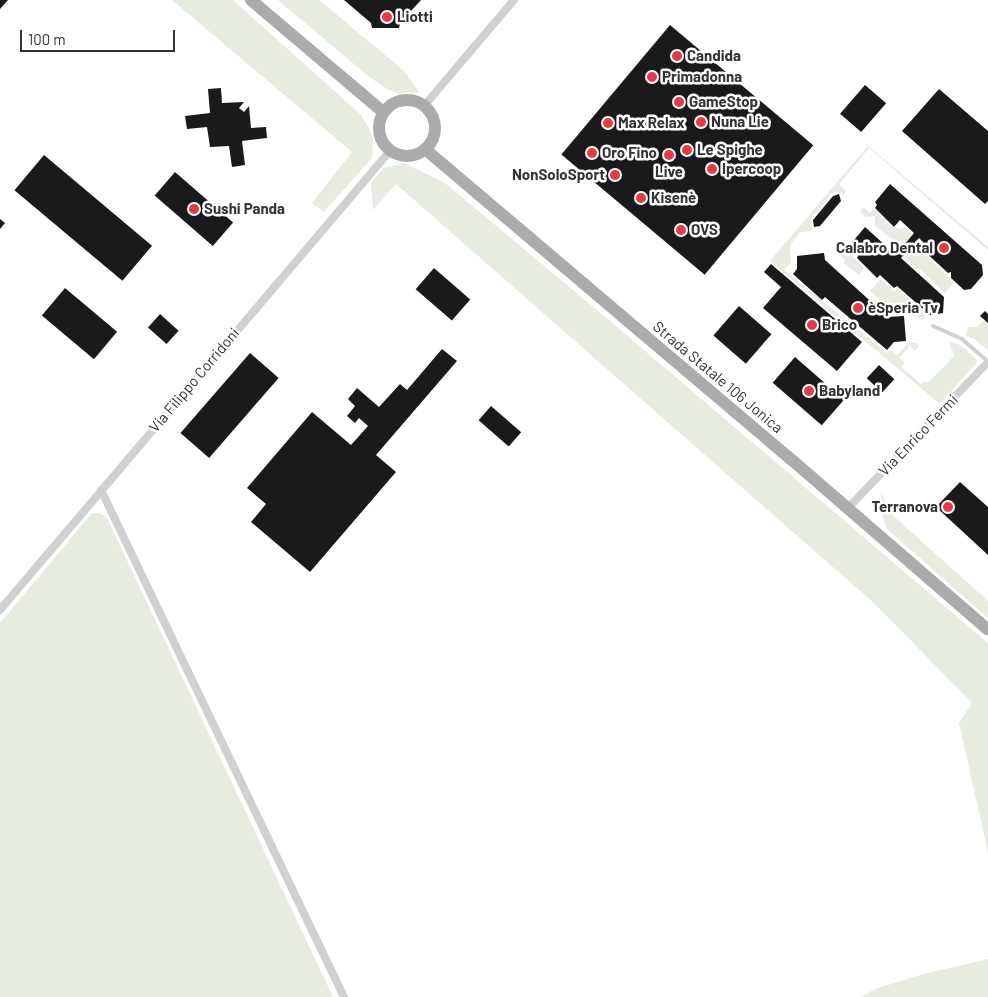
<!DOCTYPE html>
<meta charset="utf-8">
<style>
body{margin:0}
#map{position:relative;width:988px;height:997px;overflow:hidden;background:#fff;font-family:Barlow,sans-serif}
div>[style]{position:absolute}
.green>*{inset:0;background:#e6ecdf}
.building>*{inset:0;background:#1a1a1a;transform-origin:0 0}
.service>*{height:4px;margin:-2px;padding:0 2px;transform-origin:2px;border-radius:2px;background:#d0d0d0}
.minor>*{height:8px;margin:-4px;padding:0 4px;transform-origin:4px;border-radius:4px;background:#d0d0d0}
.primary>*{height:12px;margin:-6px;padding:0 6px;transform-origin:6px;border-radius:6px;background:#ababab}
.primary>.ring{margin:-6px;padding:0;box-sizing:content-box;background:none;border:12px solid #ababab;border-radius:50%}
.dots>*{width:14px;height:14px;translate:-50% -50%;box-sizing:border-box;border:2px solid #fff;border-radius:50%}
span{translate:-50% -50%;white-space:nowrap;text-align:center;line-height:1.15;-webkit-text-stroke:5px #fff;paint-order:stroke}
.poi-label{font-size:15px;color:#333;font-weight:700}
.left{translate:0 -50%;text-align:left}
.right{translate:-100% -50%;text-align:right}
.street-label{font-size:15px;color:#333}
.scale{position:absolute;left:20px;top:30px;width:155px;height:22px;box-sizing:border-box;border:2px solid #333;border-top:0;padding-left:6px;font-size:15px;line-height:18px;white-space:nowrap;color:#333;-webkit-text-stroke:4px #fff;paint-order:stroke}
</style>
<div id="map">
<div class="green">
<i style="clip-path:polygon(172px 0,233px 0,360px 114px,369px 128px,373px 140px,372px 158px,324px 212px,312px 203px,352px 152px)"></i>
<i style="clip-path:polygon(278px 0,319px 0,404px 71px,419px 92px,399px 94px,387px 89px,368px 76px)"></i>
<i style="clip-path:polygon(868px 146px,988px 247px,988px 250px,869px 148px,839px 184px,846px 191px,843px 195px,839px 192px,832px 193px,811px 219px,812px 231px,800px 232px,790px 245px,791px 262px,784px 270px,887px 353px,891px 350px,897px 355px,908px 343px,917px 343px,918px 347px,915px 351px,910px 346px,899px 358px,905px 363px,901px 367px,921px 384px,924px 381px,928px 383px,954px 356px,949px 342px,958px 344px,965px 349px,978px 361px,940px 404px,770px 261px)"></i>
<i style="clip-path:polygon(404px 163px,445px 183px,591px 305px,988px 643px,988px 852px,959px 723px,972px 703px,875px 604px,396px 184px,373px 210px,371px 183px,383px 168px)"></i>
<i style="clip-path:polygon(864px 207px,870px 213px,873px 209px,890px 226px,901px 229px,905px 227px,924px 246px,920px 250px,949px 277px,953px 284px,945px 293px,920px 269px,916px 269px,904px 258px,902px 247px,875px 226px,875px 216px,866px 217px,860px 211px)"></i>
<i style="clip-path:polygon(848px 252px,864px 268px,859px 275px,844px 263px,845px 260px,837px 253px)"></i>
<i style="clip-path:polygon(881px 279px,895px 292px,897px 289px,926px 315px,922px 320px,911px 311px,894px 312px,870px 291px)"></i>
<i style="clip-path:polygon(984px 320px,988px 322px,988px 350px,974px 339px,966px 336px,968px 327px,977px 327px)"></i>
<i style="clip-path:polygon(882px 493px,888px 511px,988px 601px,988px 618px,887px 529px,879px 506px)"></i>
<i style="clip-path:polygon(92px 513px,100px 513px,107px 518px,333px 997px,0 997px,0 623px)"></i>
<i style="clip-path:polygon(988px 959px,988px 997px,860px 997px,875px 989px,920px 975px)"></i>
</div>
<div class="building">
<i style="clip-path:polygon(0 0,8px 0,0 9px)"></i>
<i style="clip-path:polygon(344px 0,421px 0,410px 12px,410px 24px,400px 24px,399px 28px,372px 28px,371px 23px)"></i>
<i style="left:670px;top:25px;width:187px;height:169px;rotate:40deg"></i>
<i style="left:865px;top:85px;width:28px;height:38px;rotate:41deg"></i>
<i style="clip-path:polygon(221px 88px,222px 103px,244px 102px,239px 108px,244px 112px,249px 106px,251px 128px,266px 127px,267px 138px,242px 141px,245px 165px,232px 167px,229px 146px,210px 147px,207px 127px,187px 129px,185px 116px,210px 113px,208px 89px)"></i>
<i style="clip-path:polygon(939px 89px,988px 131px,988px 201px,985px 204px,902px 131px)"></i>
<i style="left:44px;top:155px;width:141px;height:46px;rotate:40deg"></i>
<i style="left:175px;top:172px;width:77px;height:31px;rotate:41deg"></i>
<i style="clip-path:polygon(890px 184px,982px 265px,983px 275px,971px 289px,964px 290px,951px 278px,951px 272px,948px 273px,923px 250px,927px 246px,919px 238px,901px 258px,944px 297px,943px 313px,930px 315px,897px 286px,894px 288px,880px 275px,877px 278px,857px 258px,859px 254px,849px 246px,865px 227px,896px 255px,914px 233px,900px 220px,894px 227px,875px 208px,877px 205px,875px 202px)"></i>
<i style="clip-path:polygon(839px 194px,841px 201px,820px 226px,814px 227px,813px 220px,833px 196px)"></i>
<i style="clip-path:polygon(0 219px,5px 223px,0 229px)"></i>
<i style="clip-path:polygon(824px 253px,825px 260px,888px 317px,904px 316px,906px 341px,894px 342px,887px 350px,825px 297px,822px 300px,793px 274px,797px 269px,797px 256px)"></i>
<i style="clip-path:polygon(771px 264px,862px 342px,837px 371px,763px 308px,781px 287px,764px 272px)"></i>
<i style="left:434px;top:268px;width:48px;height:28px;rotate:41deg"></i>
<i style="left:65px;top:288px;width:68px;height:36px;rotate:40deg"></i>
<i style="left:739px;top:306px;width:43px;height:39px;rotate:41deg"></i>
<i style="clip-path:polygon(985px 311px,988px 314px,988px 323px,980px 316px)"></i>
<i style="left:160px;top:314px;width:25px;height:18px;rotate:42deg"></i>
<i style="clip-path:polygon(442px 349px,457px 361px,376px 455px,396px 472px,310px 572px,251px 522px,266px 504px,247px 488px,312px 412px,351px 445px,368px 426px,359px 418px,355px 423px,347px 416px,355px 406px,348px 399px,357px 388px,379px 407px,400px 384px,407px 390px)"></i>
<i style="left:250px;top:353px;width:38px;height:106px;rotate:41deg"></i>
<i style="left:795px;top:357px;width:65px;height:34px;rotate:41deg"></i>
<i style="left:879px;top:365px;width:21px;height:18px;rotate:43deg"></i>
<i style="left:491px;top:406px;width:40px;height:19px;rotate:41deg"></i>
<i style="clip-path:polygon(960px 482px,988px 507px,988px 555px,936px 507px)"></i>
</div>
<div class="service">
<i style="left:933px;top:326px;width:32px;rotate:24deg"></i>
<i style="left:962px;top:339px;width:35px;rotate:41deg"></i>
</div>
<div class="minor">
<i style="left:424px;top:106px;width:139px;rotate:-49.7deg"></i>
<i style="left:101px;top:490px;width:562px;rotate:64.39deg"></i>
<i style="left:848px;top:508px;width:202px;rotate:-46.2deg"></i>
<i style="left:0;top:610px;width:602px;rotate:-49.65deg"></i>
</div>
<div class="primary">
<i style="left:251px;top:0;width:173px;rotate:40.3deg"></i>
<i class="ring" style="left:379px;top:100px;width:44px;height:44px"></i>
<i style="left:425px;top:149px;width:481px;rotate:40.3deg"></i>
<i style="left:792px;top:460px;width:259px;rotate:40.9deg"></i>
</div>
<div class="dots">
<i style="left:387px;top:17px;background:#e63946"></i>
<i style="left:677px;top:56px;background:#e63946"></i>
<i style="left:652px;top:77px;background:#e63946"></i>
<i style="left:679px;top:102px;background:#e63946"></i>
<i style="left:701px;top:122px;background:#e63946"></i>
<i style="left:608px;top:123px;background:#e63946"></i>
<i style="left:687px;top:150px;background:#e63946"></i>
<i style="left:592px;top:153px;background:#e63946"></i>
<i style="left:669px;top:155px;background:#e63946"></i>
<i style="left:712px;top:169px;background:#e63946"></i>
<i style="left:615px;top:175px;background:#e63946"></i>
<i style="left:641px;top:198px;background:#e63946"></i>
<i style="left:194px;top:209px;background:#e63946"></i>
<i style="left:681px;top:230px;background:#e63946"></i>
<i style="left:944px;top:248px;background:#e63946"></i>
<i style="left:858px;top:308px;background:#e63946"></i>
<i style="left:812px;top:325px;background:#e63946"></i>
<i style="left:809px;top:391px;background:#e63946"></i>
<i style="left:948px;top:507px;background:#e63946"></i>
</div>
<div class="poi-label">
<span class="left" style="left:397px;top:17px">Liotti</span>
<span class="left" style="left:687px;top:56px">Candida</span>
<span class="left" style="left:662px;top:77px">Primadonna</span>
<span class="left" style="left:689px;top:102px">GameStop</span>
<span class="left" style="left:711px;top:122px">Nuna Lie</span>
<span class="left" style="left:618px;top:123px">Max Relax</span>
<span class="left" style="left:697px;top:150px">Le Spighe</span>
<span class="left" style="left:602px;top:153px">Oro Fino</span>
<span class="left" style="left:722px;top:169px">Ipercoop</span>
<span style="left:669px;top:172px">Live</span>
<span class="right" style="left:605px;top:175px">NonSoloSport</span>
<span class="left" style="left:651px;top:198px">Kisenè</span>
<span class="left" style="left:204px;top:209px">Sushi Panda</span>
<span class="left" style="left:691px;top:230px">OVS</span>
<span class="right" style="left:933px;top:248px">Calabro Dental</span>
<span class="left" style="left:868px;top:308px">èSperia Tv</span>
<span class="left" style="left:822px;top:325px">Brico</span>
<span class="left" style="left:819px;top:391px">Babyland</span>
<span class="right" style="left:938px;top:507px">Terranova</span>
</div>
<div class="street-label">
<span style="left:718px;top:377px;rotate:40deg">Strada Statale 106 Jonica</span>
<span style="left:194px;top:380px;rotate:-50deg">Via Filippo Corridoni</span>
<span style="left:918px;top:435px;rotate:-46deg">Via Enrico Fermi</span>
</div>
<div class="scale">100 m</div>
</div>
